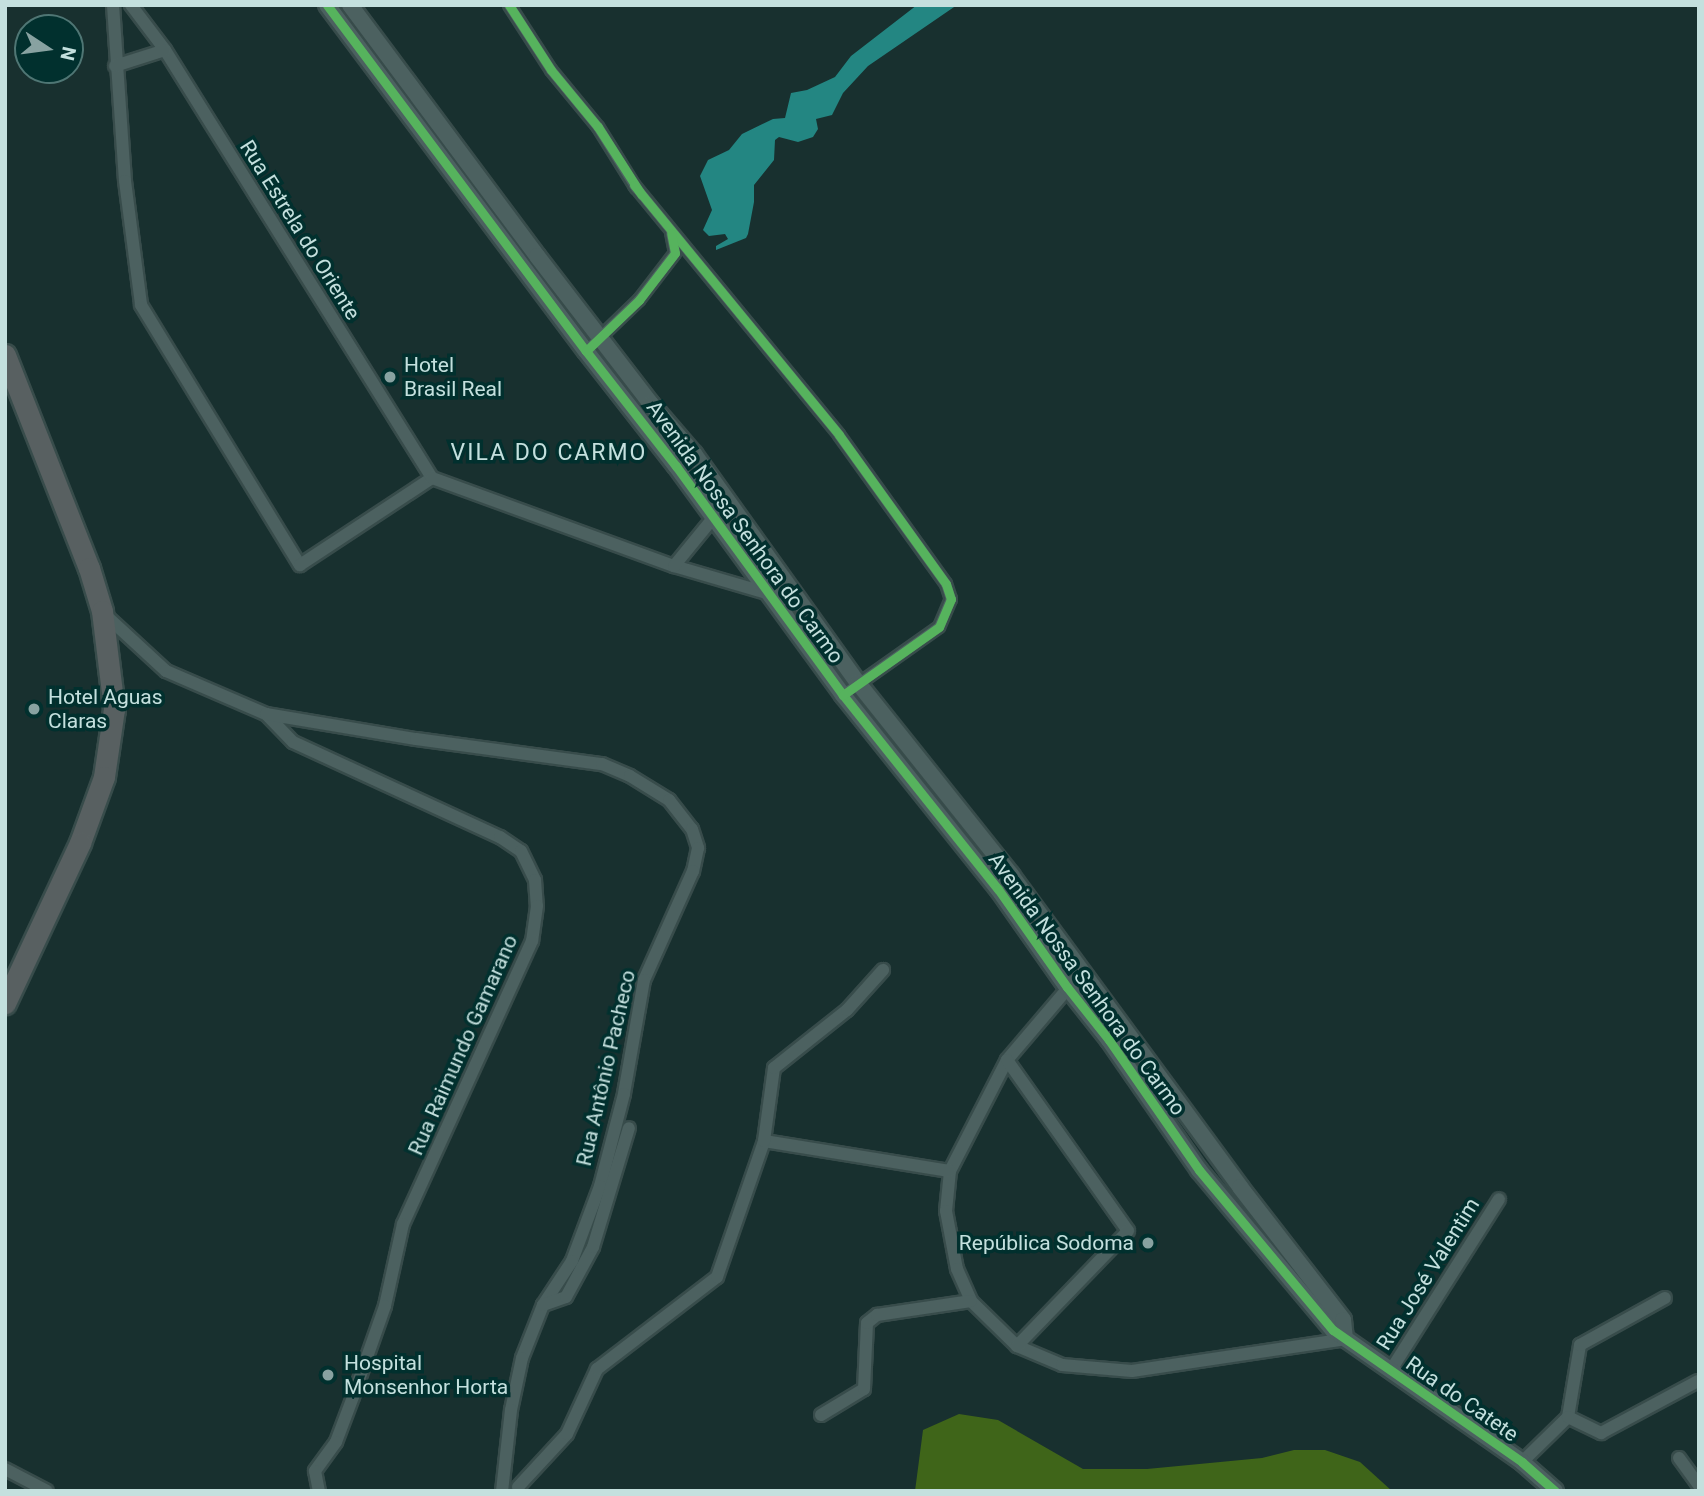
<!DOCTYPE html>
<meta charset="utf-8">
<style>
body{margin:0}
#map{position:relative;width:1704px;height:1496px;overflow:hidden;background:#18302f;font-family:Roboto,sans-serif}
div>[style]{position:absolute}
.forest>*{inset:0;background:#3f6519}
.water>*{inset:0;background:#238682}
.roads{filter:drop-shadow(2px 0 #384c4b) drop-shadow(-2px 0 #384c4b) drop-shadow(0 2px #384c4b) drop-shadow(0 -2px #384c4b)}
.pedestrian>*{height:10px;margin:-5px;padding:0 5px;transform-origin:5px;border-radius:5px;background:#4c6160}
.minor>*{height:12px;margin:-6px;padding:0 6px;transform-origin:6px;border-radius:6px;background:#4c6160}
.tertiary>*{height:16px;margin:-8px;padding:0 8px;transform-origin:8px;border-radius:8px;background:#4c6160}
.primary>*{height:21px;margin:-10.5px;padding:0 10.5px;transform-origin:10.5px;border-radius:10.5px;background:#586061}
.cycleway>*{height:9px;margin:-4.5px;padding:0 4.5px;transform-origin:4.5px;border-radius:4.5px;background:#56b35d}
.dots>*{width:19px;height:19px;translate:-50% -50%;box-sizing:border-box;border:4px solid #01302e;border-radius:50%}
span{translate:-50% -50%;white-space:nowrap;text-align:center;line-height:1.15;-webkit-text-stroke:7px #01302e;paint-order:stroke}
.street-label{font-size:21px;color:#c4e0de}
.poi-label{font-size:21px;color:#c4e0de}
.left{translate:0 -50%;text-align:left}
.right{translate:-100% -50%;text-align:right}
.neighbourhood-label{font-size:23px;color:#c4e0de;letter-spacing:2px}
.frame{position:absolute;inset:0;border:7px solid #c4e0de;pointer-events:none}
.north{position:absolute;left:14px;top:14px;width:70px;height:70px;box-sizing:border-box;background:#01302e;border:2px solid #4f7674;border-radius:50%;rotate:103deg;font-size:19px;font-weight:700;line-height:28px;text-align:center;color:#c4e0de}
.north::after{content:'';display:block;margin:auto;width:24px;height:32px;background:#88a2a1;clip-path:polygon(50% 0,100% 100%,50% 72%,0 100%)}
</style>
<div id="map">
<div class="forest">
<i style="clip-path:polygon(959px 1414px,998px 1420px,1083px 1469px,1147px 1469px,1262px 1458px,1294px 1450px,1325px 1450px,1360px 1462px,1392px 1491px,915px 1491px,923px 1430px)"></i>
</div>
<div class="water">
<i style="clip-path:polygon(917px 5px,957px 5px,868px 66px,843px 93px,832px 115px,816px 119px,818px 129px,813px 137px,798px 142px,779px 137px,775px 140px,774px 160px,754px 185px,754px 202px,748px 234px,746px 238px,716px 250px,716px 246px,728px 239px,725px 234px,709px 236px,703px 230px,712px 210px,700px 176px,708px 160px,729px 150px,742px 134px,773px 119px,785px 118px,791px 93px,807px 90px,835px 77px,851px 56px)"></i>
</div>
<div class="roads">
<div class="pedestrian">
<i style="left:509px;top:5px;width:77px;rotate:57.1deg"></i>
<i style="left:551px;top:70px;width:74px;rotate:50.5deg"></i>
<i style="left:598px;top:127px;width:72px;rotate:58.1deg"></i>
<i style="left:634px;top:185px;width:323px;rotate:50.6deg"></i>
<i style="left:839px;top:435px;width:183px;rotate:54.3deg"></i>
<i style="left:946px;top:584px;width:16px;rotate:72deg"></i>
<i style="left:951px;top:599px;width:30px;rotate:113deg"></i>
<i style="left:939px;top:627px;width:118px;rotate:144.7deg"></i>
<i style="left:586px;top:351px;width:74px;rotate:-43.9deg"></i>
<i style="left:639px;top:300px;width:59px;rotate:-52.5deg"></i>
<i style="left:675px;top:253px;width:20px;rotate:-101deg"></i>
</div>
<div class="minor">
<i style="left:113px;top:5px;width:176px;rotate:86.1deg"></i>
<i style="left:125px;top:181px;width:125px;rotate:82.6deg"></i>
<i style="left:141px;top:305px;width:305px;rotate:58.6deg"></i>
<i style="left:300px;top:565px;width:158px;rotate:-33.4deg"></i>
<i style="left:131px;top:5px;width:56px;rotate:52.9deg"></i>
<i style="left:165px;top:50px;width:504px;rotate:58.04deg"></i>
<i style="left:115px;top:66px;width:52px;rotate:-17.7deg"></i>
<i style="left:432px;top:478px;width:258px;rotate:20deg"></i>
<i style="left:674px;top:566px;width:100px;rotate:16.3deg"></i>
<i style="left:770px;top:594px;width:20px;rotate:-33deg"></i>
<i style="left:674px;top:566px;width:63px;rotate:-50.8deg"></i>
<i style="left:714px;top:517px;width:21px;rotate:-35deg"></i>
<i style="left:102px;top:612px;width:87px;rotate:42.7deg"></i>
<i style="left:166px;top:671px;width:109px;rotate:23.3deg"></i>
<i style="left:266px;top:714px;width:39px;rotate:46deg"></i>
<i style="left:293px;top:742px;width:228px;rotate:24.7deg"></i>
<i style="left:500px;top:837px;width:25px;rotate:34deg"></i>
<i style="left:521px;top:851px;width:32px;rotate:64deg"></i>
<i style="left:535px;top:880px;width:26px;rotate:86deg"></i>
<i style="left:537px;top:906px;width:35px;rotate:98deg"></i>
<i style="left:532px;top:941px;width:311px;rotate:114.5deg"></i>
<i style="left:403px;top:1224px;width:84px;rotate:102.4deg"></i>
<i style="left:385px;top:1306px;width:96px;rotate:109.4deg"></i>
<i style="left:353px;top:1397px;width:48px;rotate:110.7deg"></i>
<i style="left:336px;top:1442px;width:36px;rotate:126deg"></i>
<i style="left:315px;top:1471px;width:20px;rotate:79deg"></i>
<i style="left:266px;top:714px;width:152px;rotate:9.5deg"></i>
<i style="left:416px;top:739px;width:188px;rotate:7.7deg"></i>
<i style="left:602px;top:764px;width:30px;rotate:23deg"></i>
<i style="left:630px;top:776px;width:46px;rotate:31.6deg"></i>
<i style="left:669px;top:800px;width:37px;rotate:52deg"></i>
<i style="left:692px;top:829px;width:20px;rotate:72deg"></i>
<i style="left:698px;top:848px;width:24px;rotate:102deg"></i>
<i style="left:693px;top:871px;width:120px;rotate:114.2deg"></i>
<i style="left:644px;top:980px;width:116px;rotate:100deg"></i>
<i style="left:624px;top:1094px;width:95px;rotate:104.6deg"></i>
<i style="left:600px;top:1186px;width:80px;rotate:110.5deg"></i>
<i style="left:572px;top:1261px;width:53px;rotate:123.4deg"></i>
<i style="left:543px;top:1305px;width:57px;rotate:111.6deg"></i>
<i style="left:522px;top:1358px;width:53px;rotate:101.9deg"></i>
<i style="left:511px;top:1410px;width:81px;rotate:96.3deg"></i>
<i style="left:1081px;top:973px;width:114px;rotate:130.4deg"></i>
<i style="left:1007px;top:1060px;width:125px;rotate:117.2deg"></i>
<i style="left:950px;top:1171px;width:40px;rotate:95.7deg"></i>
<i style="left:946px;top:1211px;width:59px;rotate:79.3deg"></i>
<i style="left:957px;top:1269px;width:35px;rotate:66deg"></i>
<i style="left:971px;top:1301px;width:64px;rotate:44.4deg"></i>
<i style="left:1017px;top:1346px;width:49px;rotate:22.9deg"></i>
<i style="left:1062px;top:1365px;width:70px;rotate:4.9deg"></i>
<i style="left:1132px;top:1371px;width:215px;rotate:-8.5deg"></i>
<i style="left:1007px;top:1060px;width:209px;rotate:54.7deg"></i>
<i style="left:1128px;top:1231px;width:160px;rotate:134deg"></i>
<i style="left:764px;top:1141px;width:188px;rotate:9.2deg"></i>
<i style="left:543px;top:1305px;width:24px;rotate:-19deg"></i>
<i style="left:566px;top:1297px;width:57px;rotate:-61.6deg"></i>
<i style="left:593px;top:1247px;width:124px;rotate:-73.2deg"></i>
<i style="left:1391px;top:1370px;width:202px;rotate:-57.7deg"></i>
<i style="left:821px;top:1415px;width:50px;rotate:-31.2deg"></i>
<i style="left:864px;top:1389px;width:66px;rotate:-87.4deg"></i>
<i style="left:867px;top:1323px;width:13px;rotate:-39deg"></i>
<i style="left:877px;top:1315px;width:95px;rotate:-8.5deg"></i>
<i style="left:1568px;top:1417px;width:73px;rotate:-80.5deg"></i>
<i style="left:1580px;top:1345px;width:97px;rotate:-28.9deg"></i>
<i style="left:1679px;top:1458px;width:34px;rotate:54deg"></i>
<i style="left:1522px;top:1462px;width:64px;rotate:-44.4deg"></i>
<i style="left:1568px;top:1417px;width:37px;rotate:26deg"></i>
<i style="left:1601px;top:1433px;width:110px;rotate:-28.2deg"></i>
<i style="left:5px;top:1469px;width:47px;rotate:27.6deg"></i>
<i style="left:518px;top:1487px;width:72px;rotate:-47.2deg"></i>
<i style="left:567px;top:1434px;width:72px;rotate:-65.2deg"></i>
<i style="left:597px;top:1369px;width:151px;rotate:-37.5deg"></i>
<i style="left:717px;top:1277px;width:144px;rotate:-70.9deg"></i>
<i style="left:764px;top:1141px;width:74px;rotate:-82.2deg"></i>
<i style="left:774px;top:1068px;width:93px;rotate:-38.5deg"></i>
<i style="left:847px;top:1010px;width:54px;rotate:-48deg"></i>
</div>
<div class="tertiary">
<i style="left:327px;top:5px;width:432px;rotate:53.2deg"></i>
<i style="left:586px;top:351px;width:146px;rotate:52deg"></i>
<i style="left:676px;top:466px;width:283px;rotate:53.9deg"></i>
<i style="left:843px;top:695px;width:248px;rotate:51.4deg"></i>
<i style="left:998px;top:889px;width:120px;rotate:54.9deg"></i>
<i style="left:1067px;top:987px;width:68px;rotate:51.6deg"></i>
<i style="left:1109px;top:1040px;width:158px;rotate:55.3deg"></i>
<i style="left:1199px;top:1170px;width:209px;rotate:50.1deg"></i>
<i style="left:1333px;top:1330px;width:231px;rotate:34.9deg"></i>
<i style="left:1522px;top:1462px;width:44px;rotate:41.3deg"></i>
<i style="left:350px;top:5px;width:313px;rotate:53.3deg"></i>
<i style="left:537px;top:256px;width:187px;rotate:52.4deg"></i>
<i style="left:651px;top:404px;width:66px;rotate:49.3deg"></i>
<i style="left:694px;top:454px;width:282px;rotate:54.4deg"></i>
<i style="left:858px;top:683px;width:246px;rotate:51.4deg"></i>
<i style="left:1011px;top:875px;width:387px;rotate:53.7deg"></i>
<i style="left:1240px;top:1187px;width:168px;rotate:52.2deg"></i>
<i style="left:1343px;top:1320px;width:19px;rotate:84deg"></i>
</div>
<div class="primary">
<i style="left:5px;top:355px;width:229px;rotate:68.5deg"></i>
<i style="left:89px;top:568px;width:45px;rotate:73.2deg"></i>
<i style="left:102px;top:611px;width:99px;rotate:83deg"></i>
<i style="left:114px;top:709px;width:69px;rotate:98.4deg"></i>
<i style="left:104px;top:777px;width:70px;rotate:110deg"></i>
<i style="left:80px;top:843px;width:177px;rotate:115.1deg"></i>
</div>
</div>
<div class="cycleway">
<i style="left:327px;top:5px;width:432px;rotate:53.2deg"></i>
<i style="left:586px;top:351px;width:146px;rotate:52deg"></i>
<i style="left:676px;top:466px;width:283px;rotate:53.9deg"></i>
<i style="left:843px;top:695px;width:248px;rotate:51.4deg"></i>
<i style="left:998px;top:889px;width:120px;rotate:54.9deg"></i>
<i style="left:1067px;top:987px;width:68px;rotate:51.6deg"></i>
<i style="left:1109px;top:1040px;width:158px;rotate:55.3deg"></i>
<i style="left:1199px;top:1170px;width:209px;rotate:50.1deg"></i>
<i style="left:1333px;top:1330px;width:231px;rotate:34.9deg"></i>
<i style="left:1522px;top:1462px;width:44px;rotate:41.3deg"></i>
<i style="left:509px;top:5px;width:77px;rotate:57.1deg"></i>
<i style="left:551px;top:70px;width:74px;rotate:50.5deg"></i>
<i style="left:598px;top:127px;width:80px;rotate:57.3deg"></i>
<i style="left:634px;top:185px;width:323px;rotate:50.6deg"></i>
<i style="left:839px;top:435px;width:183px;rotate:54.3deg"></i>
<i style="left:946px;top:584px;width:16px;rotate:72deg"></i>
<i style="left:951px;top:599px;width:30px;rotate:113deg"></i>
<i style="left:939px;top:627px;width:118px;rotate:144.7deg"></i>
<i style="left:586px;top:351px;width:74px;rotate:-43.9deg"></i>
<i style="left:639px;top:300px;width:59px;rotate:-52.5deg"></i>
<i style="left:675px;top:253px;width:20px;rotate:-101deg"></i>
</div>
<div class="dots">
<i style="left:390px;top:377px;background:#88a2a1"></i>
<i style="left:34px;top:709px;background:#88a2a1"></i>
<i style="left:1148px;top:1243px;background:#88a2a1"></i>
<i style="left:328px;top:1375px;background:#88a2a1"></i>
</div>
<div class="street-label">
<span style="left:300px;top:230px;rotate:58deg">Rua Estrela do Oriente</span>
<span style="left:745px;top:532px;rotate:54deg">Avenida Nossa Senhora do Carmo</span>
<span style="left:1087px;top:984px;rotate:54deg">Avenida Nossa Senhora do Carmo</span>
<span style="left:463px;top:1045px;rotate:-66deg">Rua Raimundo Gamarano</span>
<span style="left:606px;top:1068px;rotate:-77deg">Rua Antônio Pacheco</span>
<span style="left:1428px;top:1274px;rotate:-58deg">Rua José Valentim</span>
<span style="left:1462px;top:1399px;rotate:35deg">Rua do Catete</span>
</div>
<div class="poi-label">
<span class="left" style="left:404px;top:377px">Hotel<br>Brasil Real</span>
<span class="left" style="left:48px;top:709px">Hotel Aguas<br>Claras</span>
<span class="right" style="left:1134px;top:1243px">República Sodoma</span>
<span class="left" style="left:344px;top:1375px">Hospital<br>Monsenhor Horta</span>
</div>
<div class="neighbourhood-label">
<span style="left:549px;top:453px">VILA DO CARMO</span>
</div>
<div class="frame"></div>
<div class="north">N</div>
</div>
